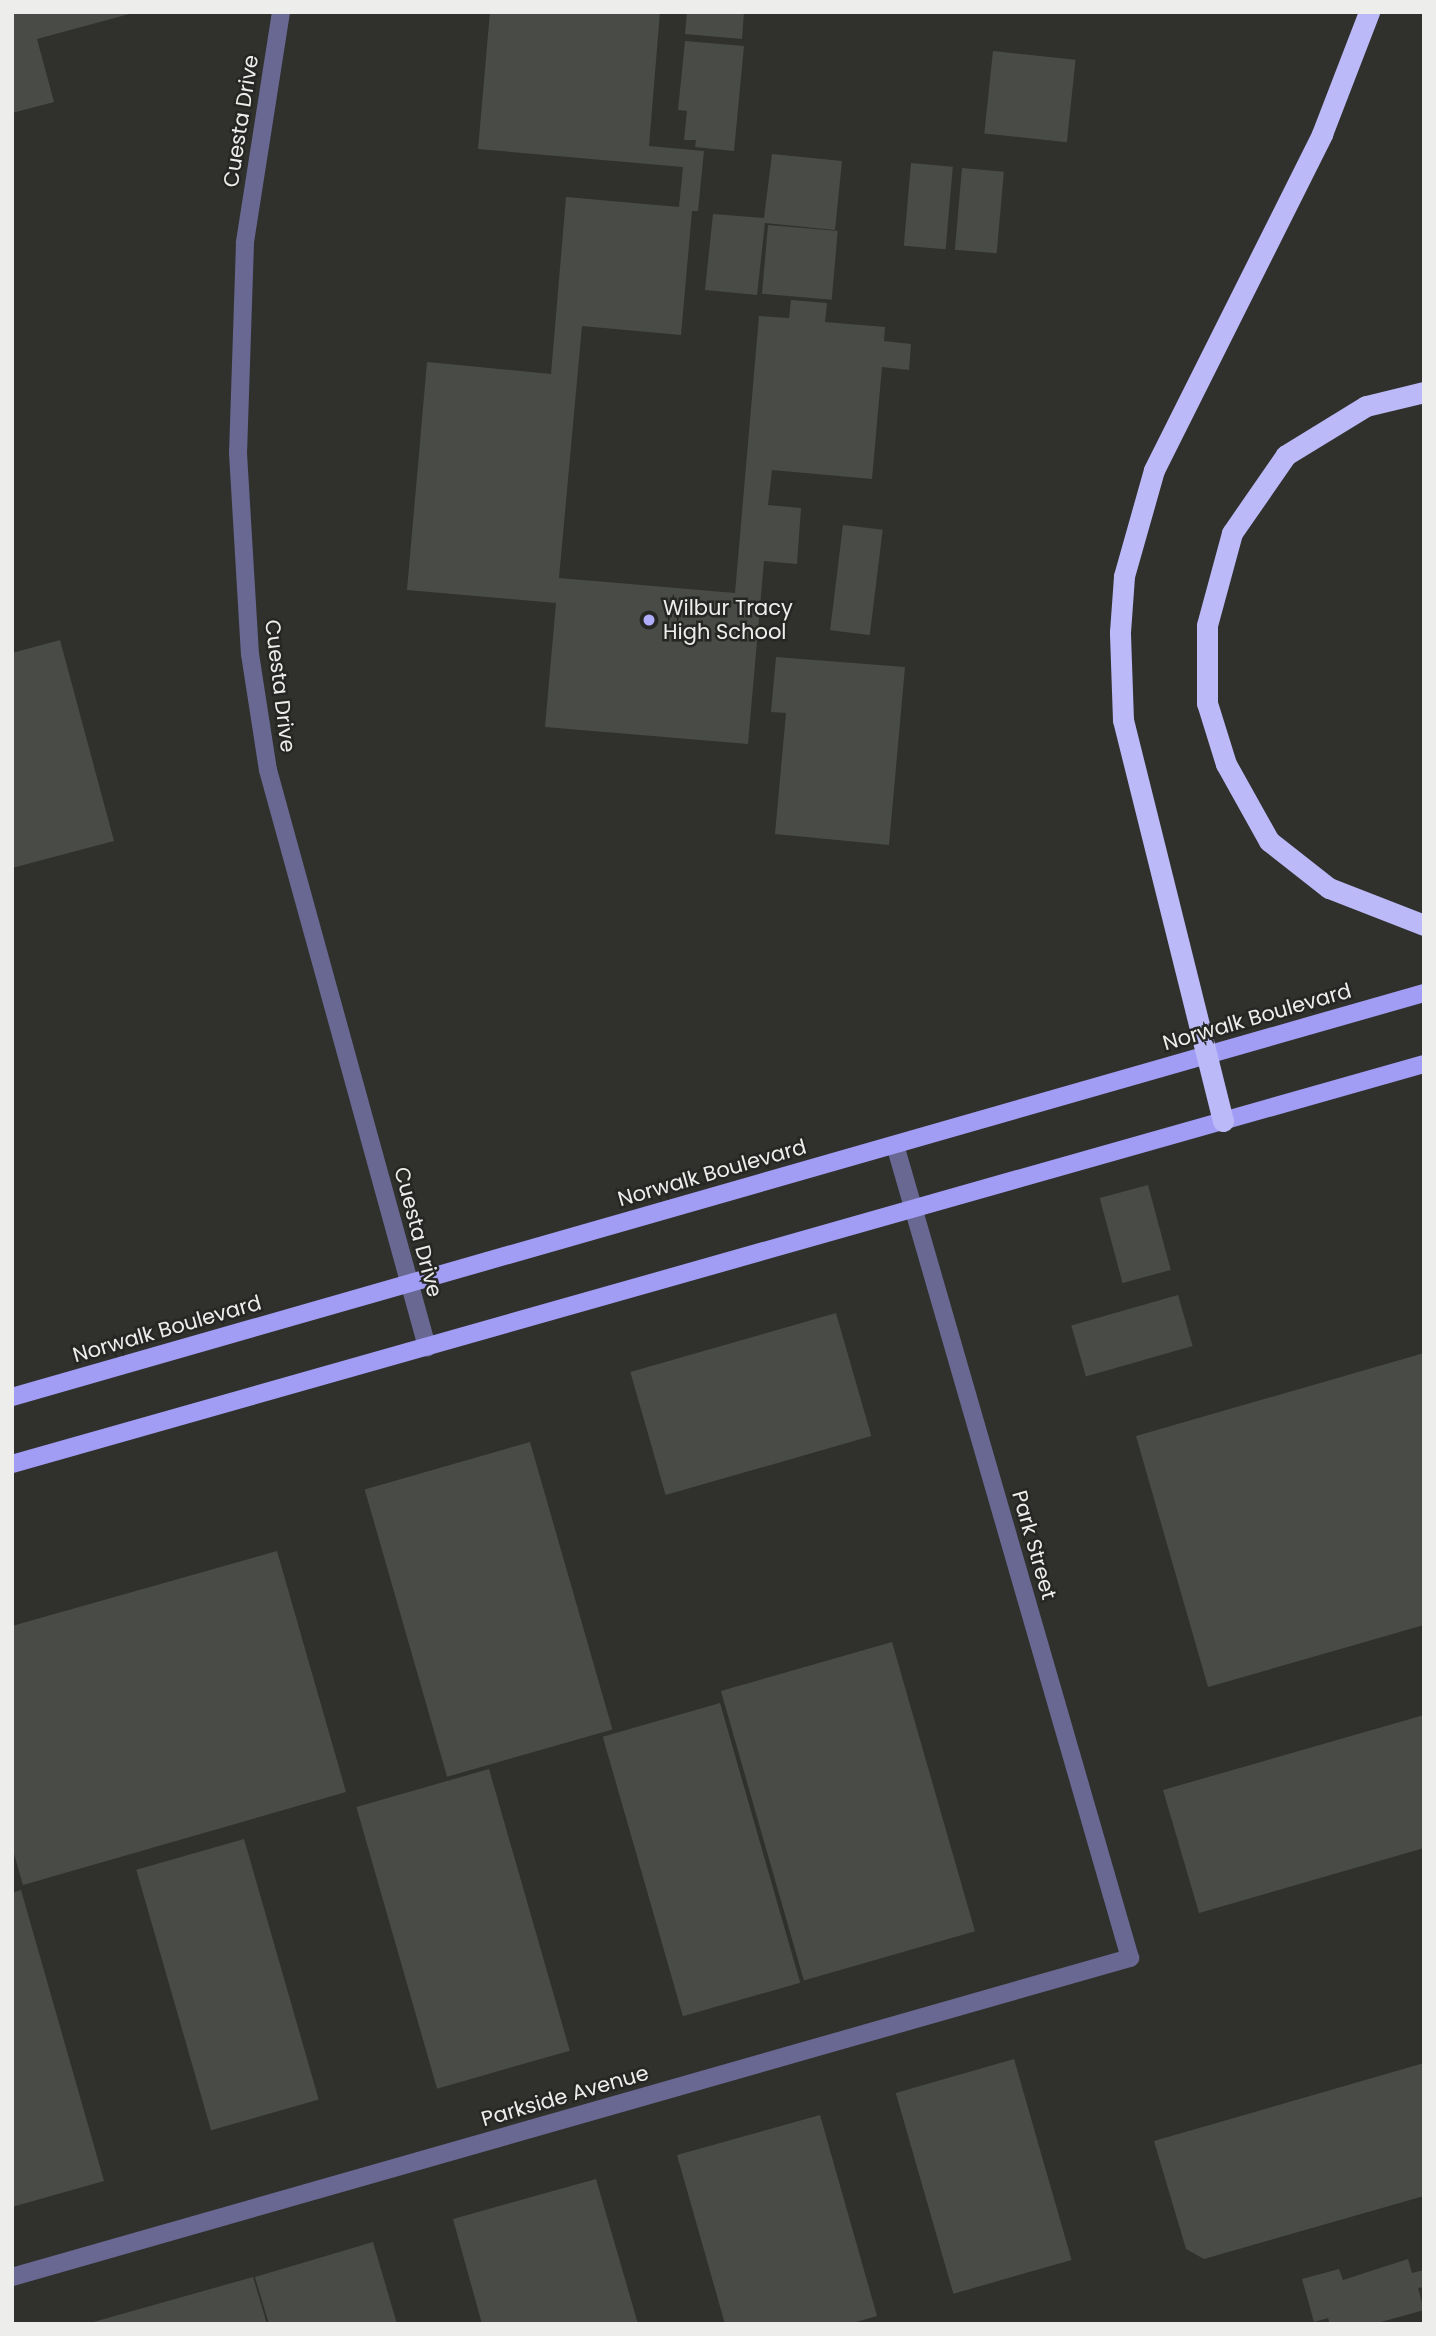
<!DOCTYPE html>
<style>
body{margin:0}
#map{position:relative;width:1436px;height:2336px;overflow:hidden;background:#30312d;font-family:Poppins,sans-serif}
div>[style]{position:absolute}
.building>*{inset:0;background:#494b47;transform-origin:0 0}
.minor>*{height:18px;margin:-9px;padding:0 9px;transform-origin:9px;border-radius:9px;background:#696892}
.major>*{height:18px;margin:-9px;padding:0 9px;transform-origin:9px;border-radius:9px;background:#a29df4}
.highway>*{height:21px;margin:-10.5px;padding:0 10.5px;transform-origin:10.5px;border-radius:10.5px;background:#bbb9f8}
.dots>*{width:19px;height:19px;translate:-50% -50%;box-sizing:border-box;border:4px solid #262724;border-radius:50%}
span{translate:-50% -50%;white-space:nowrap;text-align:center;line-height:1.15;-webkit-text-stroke:5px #262724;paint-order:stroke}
.street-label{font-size:21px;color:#edeeeb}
.poi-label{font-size:21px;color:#edeeeb}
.left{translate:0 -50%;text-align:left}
.frame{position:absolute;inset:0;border:14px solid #edeeeb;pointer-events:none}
</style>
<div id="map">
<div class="building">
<i style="clip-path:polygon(12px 12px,133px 12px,133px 13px,37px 39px,54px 102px,12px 113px)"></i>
<i style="clip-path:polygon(490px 12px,660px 12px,649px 146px,704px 151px,698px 211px,692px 211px,681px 335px,582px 326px,559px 578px,735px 593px,759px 316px,789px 318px,791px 300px,827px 303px,825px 322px,885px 327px,884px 341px,911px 344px,909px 370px,882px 367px,872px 479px,772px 470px,768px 505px,801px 508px,797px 564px,764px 561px,748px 744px,545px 727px,556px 603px,407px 590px,427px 362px,551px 374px,566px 197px,679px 207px,683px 167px,478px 149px)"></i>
<i style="clip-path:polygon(687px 12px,744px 12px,742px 39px,685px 34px)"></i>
<i style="clip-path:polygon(685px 41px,744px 46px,734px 151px,695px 147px,696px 140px,684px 140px,687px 111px,678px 110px)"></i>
<i style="left:993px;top:51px;width:83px;height:83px;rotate:6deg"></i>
<i style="clip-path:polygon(772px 154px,842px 161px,835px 230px,765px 223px,757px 295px,705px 290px,713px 214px,764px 218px)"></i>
<i style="left:911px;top:163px;width:42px;height:83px;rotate:5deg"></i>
<i style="left:962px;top:168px;width:42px;height:82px;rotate:5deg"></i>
<i style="left:768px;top:225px;width:70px;height:69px;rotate:5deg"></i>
<i style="left:843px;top:525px;width:40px;height:106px;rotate:7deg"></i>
<i style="clip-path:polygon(60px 640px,114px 841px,12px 868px,12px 653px)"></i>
<i style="clip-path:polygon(776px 657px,905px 667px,889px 845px,775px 834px,786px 713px,771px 712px)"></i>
<i style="left:1148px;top:1185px;width:88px;height:50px;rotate:75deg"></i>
<i style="left:1178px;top:1295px;width:53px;height:111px;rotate:74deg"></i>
<i style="left:836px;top:1313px;width:128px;height:214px;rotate:74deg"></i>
<i style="clip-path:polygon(1424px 1353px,1424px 1625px,1208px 1687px,1136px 1436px)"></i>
<i style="left:530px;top:1442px;width:299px;height:172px;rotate:74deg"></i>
<i style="clip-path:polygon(277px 1551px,346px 1792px,23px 1885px,12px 1847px,12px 1626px)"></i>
<i style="left:892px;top:1642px;width:301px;height:178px;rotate:74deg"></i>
<i style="left:720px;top:1703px;width:291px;height:122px;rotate:74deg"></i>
<i style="clip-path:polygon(1424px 1715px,1424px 1848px,1199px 1913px,1163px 1790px)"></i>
<i style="left:489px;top:1769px;width:293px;height:138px;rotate:74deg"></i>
<i style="left:244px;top:1839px;width:271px;height:112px;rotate:74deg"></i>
<i style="clip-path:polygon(21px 1890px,104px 2181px,12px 2207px,12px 1893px)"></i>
<i style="left:1014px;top:2059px;width:209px;height:123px;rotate:74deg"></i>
<i style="clip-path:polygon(1424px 2063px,1424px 2196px,1204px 2259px,1186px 2249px,1154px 2141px)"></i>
<i style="clip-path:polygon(820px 2115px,877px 2316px,849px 2324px,725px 2324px,677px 2155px)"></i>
<i style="clip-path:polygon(596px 2179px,638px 2324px,482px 2324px,453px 2219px)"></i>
<i style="clip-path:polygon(373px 2242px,397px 2324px,269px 2324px,255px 2277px)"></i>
<i style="clip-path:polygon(1408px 2259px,1412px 2273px,1424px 2270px,1424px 2287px,1418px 2288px,1424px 2310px,1374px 2324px,1330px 2324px,1328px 2318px,1314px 2322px,1302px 2279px,1339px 2269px,1343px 2280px)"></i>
<i style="clip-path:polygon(253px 2277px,267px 2324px,90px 2324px,90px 2323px)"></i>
</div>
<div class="minor">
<i style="left:281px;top:12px;width:234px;rotate:98.9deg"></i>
<i style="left:245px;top:243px;width:210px;rotate:91.9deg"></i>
<i style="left:238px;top:453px;width:201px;rotate:86.6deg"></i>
<i style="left:250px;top:654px;width:117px;rotate:81.2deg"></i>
<i style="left:268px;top:770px;width:599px;rotate:74.59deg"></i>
<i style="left:12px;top:2277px;width:1163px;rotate:-15.93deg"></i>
<i style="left:1130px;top:1958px;width:846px;rotate:-106.12deg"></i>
</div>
<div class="major">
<i style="left:12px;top:1397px;width:1469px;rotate:-15.97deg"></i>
<i style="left:12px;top:1464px;width:1468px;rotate:-15.82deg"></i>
</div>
<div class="highway">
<i style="left:1424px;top:392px;width:60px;rotate:166.4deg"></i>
<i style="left:1366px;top:406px;width:94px;rotate:148.5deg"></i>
<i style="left:1286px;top:455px;width:95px;rotate:124.7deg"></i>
<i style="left:1232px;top:533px;width:95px;rotate:105.2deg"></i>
<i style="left:1207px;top:625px;width:78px;rotate:90deg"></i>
<i style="left:1207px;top:703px;width:64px;rotate:72.7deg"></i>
<i style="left:1226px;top:764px;width:88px;rotate:60.8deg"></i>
<i style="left:1269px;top:841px;width:76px;rotate:38.1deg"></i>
<i style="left:1329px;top:888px;width:102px;rotate:21.3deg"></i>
<i style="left:1223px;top:1121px;width:413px;rotate:-104deg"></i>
<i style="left:1123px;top:720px;width:88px;rotate:-92deg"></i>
<i style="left:1120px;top:632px;width:56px;rotate:-85.9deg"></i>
<i style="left:1124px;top:576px;width:110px;rotate:-74.2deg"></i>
<i style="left:1154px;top:470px;width:376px;rotate:-63.4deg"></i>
<i style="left:1322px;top:134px;width:131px;rotate:-68.9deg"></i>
</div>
<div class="dots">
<i style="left:649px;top:620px;background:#b0adfa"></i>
</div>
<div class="street-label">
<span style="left:241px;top:121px;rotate:-81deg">Cuesta Drive</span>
<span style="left:280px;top:686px;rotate:83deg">Cuesta Drive</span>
<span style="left:1257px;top:1017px;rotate:-16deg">Norwalk Boulevard</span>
<span style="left:712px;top:1173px;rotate:-16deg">Norwalk Boulevard</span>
<span style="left:418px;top:1232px;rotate:75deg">Cuesta Drive</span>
<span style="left:167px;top:1329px;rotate:-16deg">Norwalk Boulevard</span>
<span style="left:1034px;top:1545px;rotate:74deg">Park Street</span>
<span style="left:565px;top:2096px;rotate:-16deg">Parkside Avenue</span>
</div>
<div class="poi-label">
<span class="left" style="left:663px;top:620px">Wilbur Tracy<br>High School</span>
</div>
<div class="frame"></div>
</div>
